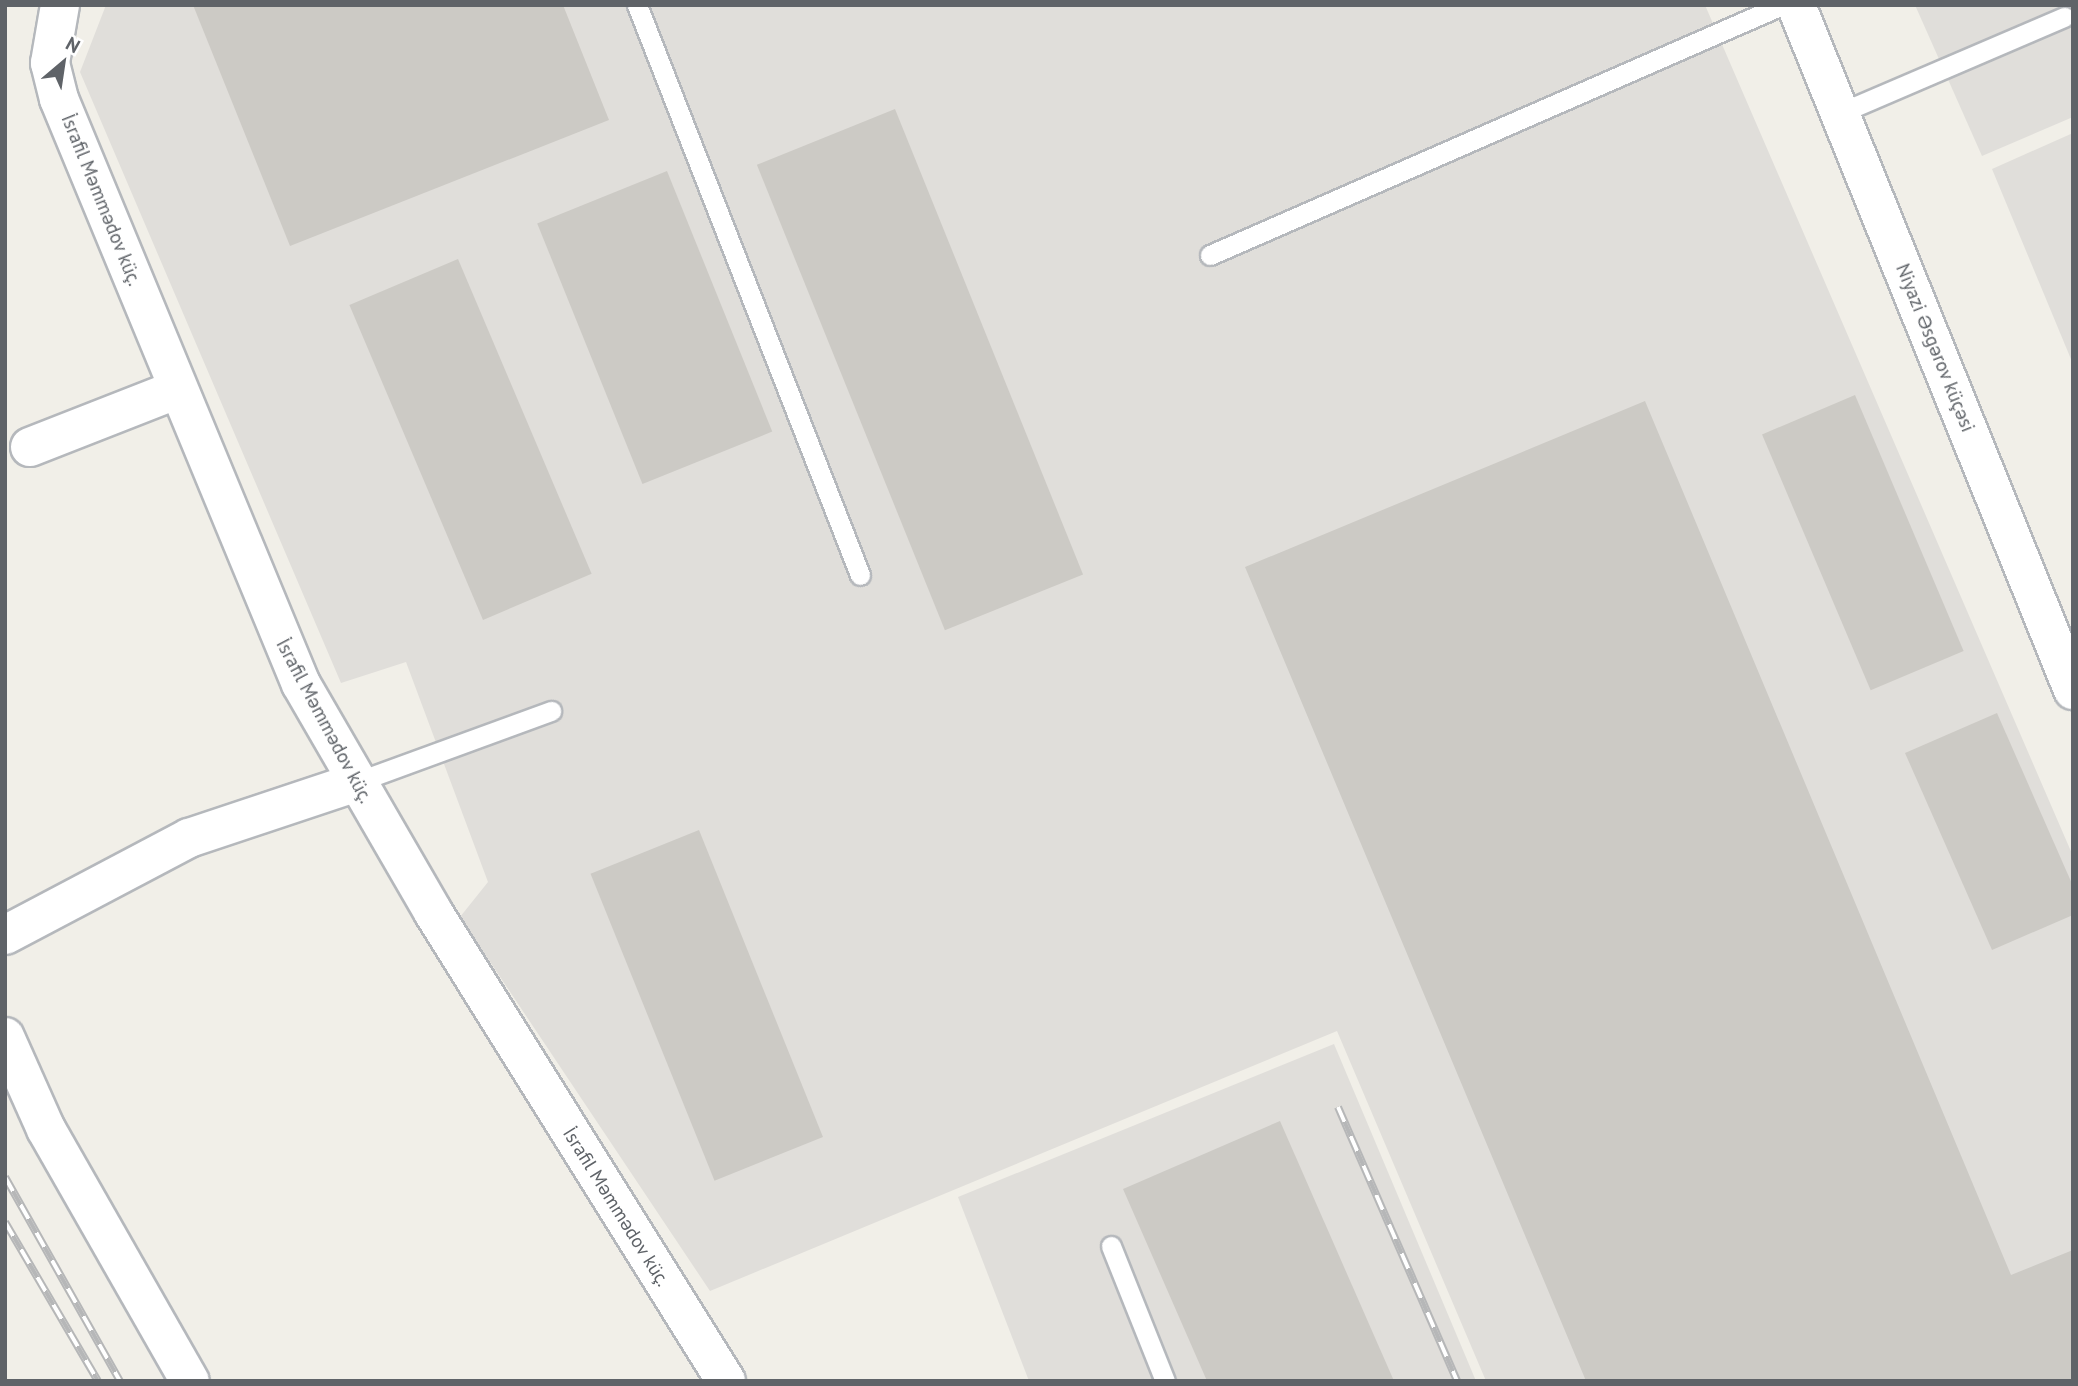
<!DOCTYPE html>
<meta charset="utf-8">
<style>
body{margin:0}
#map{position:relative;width:2078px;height:1386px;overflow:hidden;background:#f1efe8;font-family:"PT Sans",sans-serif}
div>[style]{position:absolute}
.industrial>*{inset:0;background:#e0deda}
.building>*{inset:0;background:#cccac5;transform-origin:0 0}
.roads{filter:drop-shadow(2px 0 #b5b8bc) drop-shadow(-2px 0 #b5b8bc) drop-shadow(0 2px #b5b8bc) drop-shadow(0 -2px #b5b8bc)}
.lane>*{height:19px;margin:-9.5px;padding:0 9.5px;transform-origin:9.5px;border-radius:9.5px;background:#fff}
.street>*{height:38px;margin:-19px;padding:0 19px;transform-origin:19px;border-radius:19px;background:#fff}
.rail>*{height:8px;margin-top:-4px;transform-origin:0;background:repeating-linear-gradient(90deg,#fff 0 16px,#b6b7b8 0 32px);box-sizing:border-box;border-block:2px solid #b6b7b8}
span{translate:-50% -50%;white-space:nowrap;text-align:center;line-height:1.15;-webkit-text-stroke:5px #fff;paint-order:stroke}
.street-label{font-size:19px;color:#5f6368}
.frame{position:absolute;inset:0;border:7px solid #5f6368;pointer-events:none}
.north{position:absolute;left:28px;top:28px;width:70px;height:70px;-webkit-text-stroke:5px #fff;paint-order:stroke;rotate:29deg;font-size:19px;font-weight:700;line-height:28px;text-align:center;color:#5f6368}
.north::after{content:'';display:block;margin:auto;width:24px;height:32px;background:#5f6368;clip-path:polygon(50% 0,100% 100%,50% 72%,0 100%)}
</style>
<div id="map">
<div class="industrial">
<i style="clip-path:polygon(106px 5px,1705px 5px,2073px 856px,2073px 1381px,1486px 1381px,1337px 1031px,710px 1291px,460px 917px,488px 882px,406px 662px,341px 683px,80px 72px)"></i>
<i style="clip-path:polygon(1915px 5px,2073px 5px,2073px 117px,1982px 156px)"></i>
<i style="clip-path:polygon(2073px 133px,2073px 364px,1992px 169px)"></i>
<i style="clip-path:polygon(1334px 1044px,1476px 1381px,1029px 1381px,958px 1197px)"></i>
</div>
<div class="building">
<i style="clip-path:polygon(193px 5px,563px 5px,609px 120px,290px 246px)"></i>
<i style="left:895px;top:109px;width:502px;height:149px;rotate:68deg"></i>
<i style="left:667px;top:171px;width:281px;height:140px;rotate:68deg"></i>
<i style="left:458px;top:259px;width:342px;height:118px;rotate:67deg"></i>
<i style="left:1855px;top:395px;width:278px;height:101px;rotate:67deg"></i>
<i style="clip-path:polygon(1645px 401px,2011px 1275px,2073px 1250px,2073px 1381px,1586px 1381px,1245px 567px)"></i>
<i style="clip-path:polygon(1997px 713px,2073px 886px,2073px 915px,1992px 950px,1905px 753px)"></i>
<i style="left:699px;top:830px;width:331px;height:117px;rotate:68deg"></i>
<i style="clip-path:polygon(1280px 1121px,1394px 1381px,1207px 1381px,1123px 1189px)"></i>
</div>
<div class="roads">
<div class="lane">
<i style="left:637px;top:5px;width:612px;rotate:68.63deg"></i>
<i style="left:1840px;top:113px;width:244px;rotate:-23.2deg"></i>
<i style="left:1210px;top:255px;width:624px;rotate:-23.61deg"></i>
<i style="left:354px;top:783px;width:210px;rotate:-20.1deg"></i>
<i style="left:1111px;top:1246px;width:145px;rotate:68.2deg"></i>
</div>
<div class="street">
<i style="left:60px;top:5px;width:59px;rotate:99.8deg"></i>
<i style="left:50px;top:63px;width:37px;rotate:76deg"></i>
<i style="left:59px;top:99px;width:633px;rotate:67.53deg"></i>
<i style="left:301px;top:684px;width:263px;rotate:59.9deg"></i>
<i style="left:433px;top:912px;width:553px;rotate:58.01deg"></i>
<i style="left:1796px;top:5px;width:739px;rotate:67.98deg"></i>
<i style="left:30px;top:447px;width:159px;rotate:-21.4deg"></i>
<i style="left:5px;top:935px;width:208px;rotate:-27.8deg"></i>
<i style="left:189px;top:838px;width:174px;rotate:-18.4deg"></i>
<i style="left:5px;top:1037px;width:101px;rotate:66deg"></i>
<i style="left:46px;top:1129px;width:290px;rotate:60.3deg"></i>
</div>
</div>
<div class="rail">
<i style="left:1338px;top:1107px;width:299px;rotate:66.5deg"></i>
<i style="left:5px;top:1177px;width:234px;rotate:60.6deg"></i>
<i style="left:5px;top:1222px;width:184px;rotate:59.7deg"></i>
</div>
<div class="street-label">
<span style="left:101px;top:200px;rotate:68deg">İsrafil Məmmədov küç.</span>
<span style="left:1935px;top:348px;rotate:68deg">Niyazi Əsgərov küçəsi</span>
<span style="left:324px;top:721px;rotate:62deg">İsrafil Məmmədov küç.</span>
<span style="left:616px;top:1207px;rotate:58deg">İsrafil Məmmədov küç.</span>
</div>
<div class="frame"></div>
<div class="north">N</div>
</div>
